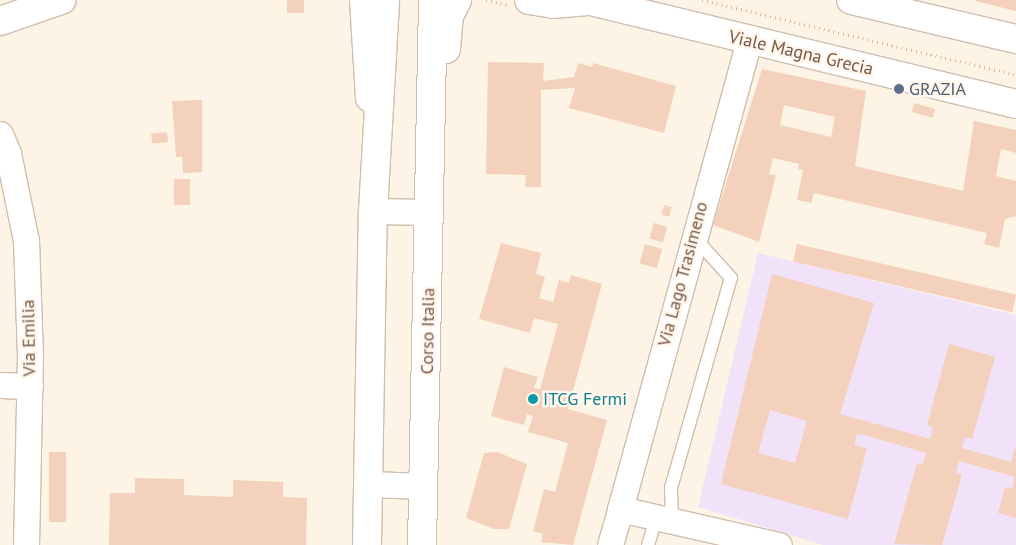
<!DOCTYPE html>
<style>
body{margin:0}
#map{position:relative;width:1016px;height:545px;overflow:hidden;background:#fdf4e5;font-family:"PT Sans",sans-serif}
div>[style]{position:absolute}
.education>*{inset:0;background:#f1e2f9}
.building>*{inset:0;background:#f3d1bc;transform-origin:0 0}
.path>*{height:3px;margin-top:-1.5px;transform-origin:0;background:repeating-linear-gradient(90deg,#d9b59f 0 1px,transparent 0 5px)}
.roads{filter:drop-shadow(1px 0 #d1bdad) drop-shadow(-1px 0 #d1bdad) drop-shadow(0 1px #d1bdad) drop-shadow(0 -1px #d1bdad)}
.service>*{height:12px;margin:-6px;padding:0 6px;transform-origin:6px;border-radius:6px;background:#fff}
.minor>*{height:25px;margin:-12.5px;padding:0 12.5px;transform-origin:12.5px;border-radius:12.5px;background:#fff}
.tertiary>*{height:28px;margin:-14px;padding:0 14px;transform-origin:14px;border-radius:14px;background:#fff}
.secondary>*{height:28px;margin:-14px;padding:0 14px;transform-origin:14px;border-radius:14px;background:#fff}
.dots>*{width:14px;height:14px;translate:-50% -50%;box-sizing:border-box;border:2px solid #fff7ec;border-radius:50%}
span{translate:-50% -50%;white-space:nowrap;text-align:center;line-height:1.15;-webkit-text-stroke:5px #fff7ec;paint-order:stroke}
.street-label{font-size:18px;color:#775949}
.service-label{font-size:18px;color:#4e5e75}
.left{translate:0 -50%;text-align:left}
.culture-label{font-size:18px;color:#0d838f}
</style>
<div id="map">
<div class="education">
<i style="clip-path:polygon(758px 253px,1016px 315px,1016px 545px,823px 545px,698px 507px)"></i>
</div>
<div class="building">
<i style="left:287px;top:0;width:17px;height:13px"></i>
<i style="clip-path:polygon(1016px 0,1016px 11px,975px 1px,975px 0)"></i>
<i style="clip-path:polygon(488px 62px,544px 63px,543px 81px,574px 77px,578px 63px,592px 67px,593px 63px,676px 86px,664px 133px,569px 108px,575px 88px,541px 90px,541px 187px,525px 187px,526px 175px,486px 174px)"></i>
<i style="clip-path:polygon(evenodd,762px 69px,866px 91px,855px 166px,963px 191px,974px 121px,1016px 130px,1016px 153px,1001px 149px,996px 176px,1016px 181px,1016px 216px,1005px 219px,999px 248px,984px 244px,987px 233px,814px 193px,811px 203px,797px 200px,803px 170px,798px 169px,799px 164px,773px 158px,769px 174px,776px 175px,759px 242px,713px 225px,762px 69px,784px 105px,835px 117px,831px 137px,780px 125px,784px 105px)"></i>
<i style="clip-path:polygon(202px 100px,202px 172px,183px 173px,182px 157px,176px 157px,172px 101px)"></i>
<i style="left:914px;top:103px;width:22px;height:9px;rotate:16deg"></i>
<i style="left:167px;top:132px;width:10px;height:16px;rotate:84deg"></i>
<i style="left:174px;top:179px;width:16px;height:26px"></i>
<i style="left:664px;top:205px;width:8px;height:10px;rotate:14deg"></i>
<i style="left:654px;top:223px;width:14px;height:16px;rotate:17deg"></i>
<i style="clip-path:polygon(501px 243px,541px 253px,536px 274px,545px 277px,539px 298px,553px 302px,559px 280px,569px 283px,571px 275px,602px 284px,568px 409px,607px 420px,573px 545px,541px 542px,543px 534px,533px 531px,544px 489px,555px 492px,568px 443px,528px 432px,533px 416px,527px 414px,524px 425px,491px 416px,504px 367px,538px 377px,534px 388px,540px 389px,558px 324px,534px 318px,530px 333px,479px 319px)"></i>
<i style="left:645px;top:244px;width:18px;height:20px;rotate:16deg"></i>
<i style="left:797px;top:244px;width:225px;height:18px;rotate:13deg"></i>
<i style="clip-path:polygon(evenodd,772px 274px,874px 303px,840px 414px,930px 439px,933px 427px,927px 425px,949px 344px,995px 357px,972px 439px,965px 437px,962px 448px,1011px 462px,1016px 444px,1016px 518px,998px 513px,1005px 487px,1012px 488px,1015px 477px,959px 461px,956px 473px,962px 475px,942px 545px,894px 544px,917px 463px,923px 464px,926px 453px,857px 433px,854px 445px,867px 448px,848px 519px,721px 484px,772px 274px,770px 410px,807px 421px,795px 463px,758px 453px,770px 410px)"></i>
<i style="left:49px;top:452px;width:17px;height:70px"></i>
<i style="clip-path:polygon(497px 452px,527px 464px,509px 529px,494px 529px,466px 518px,484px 453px)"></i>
<i style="clip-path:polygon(135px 478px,184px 479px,184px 495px,233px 497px,233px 480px,283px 482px,283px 497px,307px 498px,306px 545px,109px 545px,110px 493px,135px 493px)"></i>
</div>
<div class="path">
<i style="left:486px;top:0;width:22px;rotate:13deg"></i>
<i style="left:702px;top:0;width:323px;rotate:13.4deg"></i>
</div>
<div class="roads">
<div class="service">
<i style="left:672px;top:518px;width:30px;rotate:-92deg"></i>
<i style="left:671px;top:488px;width:218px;rotate:-74.1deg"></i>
<i style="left:731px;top:278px;width:57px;rotate:-132.1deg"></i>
<i style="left:648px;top:545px;width:31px;rotate:-73deg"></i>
</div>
<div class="minor">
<i style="left:0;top:134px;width:21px;rotate:67deg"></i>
<i style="left:8px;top:153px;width:90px;rotate:78.4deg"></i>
<i style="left:26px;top:241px;width:114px;rotate:88deg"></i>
<i style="left:30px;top:355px;width:190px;rotate:91.2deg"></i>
<i style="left:373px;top:211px;width:57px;rotate:1deg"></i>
<i style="left:0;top:385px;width:30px;rotate:2deg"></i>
<i style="left:369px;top:484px;width:55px;rotate:2.1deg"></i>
<i style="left:620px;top:509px;width:486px;rotate:-74.6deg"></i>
<i style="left:610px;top:545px;width:37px;rotate:-74deg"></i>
<i style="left:620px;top:509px;width:163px;rotate:12.8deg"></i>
</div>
<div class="tertiary">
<i style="left:364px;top:0;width:98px;rotate:86.5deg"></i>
<i style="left:529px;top:0;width:24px;rotate:9deg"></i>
<i style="left:553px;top:4px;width:34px;rotate:-5deg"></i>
<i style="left:446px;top:49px;width:33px;rotate:-85deg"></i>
<i style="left:449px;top:16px;width:18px;rotate:-63deg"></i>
<i style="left:367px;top:545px;width:334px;rotate:-89deg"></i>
<i style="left:373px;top:211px;width:211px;rotate:-86.7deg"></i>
<i style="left:422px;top:545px;width:545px;rotate:-88.84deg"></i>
</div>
<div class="secondary">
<i style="left:586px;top:0;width:442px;rotate:13.6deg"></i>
<i style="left:851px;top:0;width:170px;rotate:13.3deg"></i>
<i style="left:0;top:21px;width:65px;rotate:-19deg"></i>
</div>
</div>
<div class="dots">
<i style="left:899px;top:89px;background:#5c6f8a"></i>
<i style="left:533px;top:399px;background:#0f9aa8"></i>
</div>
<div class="street-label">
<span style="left:801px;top:53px;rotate:13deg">Viale Magna Grecia</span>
<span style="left:683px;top:274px;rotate:-75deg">Via Lago Trasimeno</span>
<span style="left:428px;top:331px;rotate:-89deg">Corso Italia</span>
<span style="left:29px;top:338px;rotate:-91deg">Via Emilia</span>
</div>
<div class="service-label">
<span class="left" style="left:909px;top:89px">GRAZIA</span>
</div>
<div class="culture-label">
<span class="left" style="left:543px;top:399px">ITCG Fermi</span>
</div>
</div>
